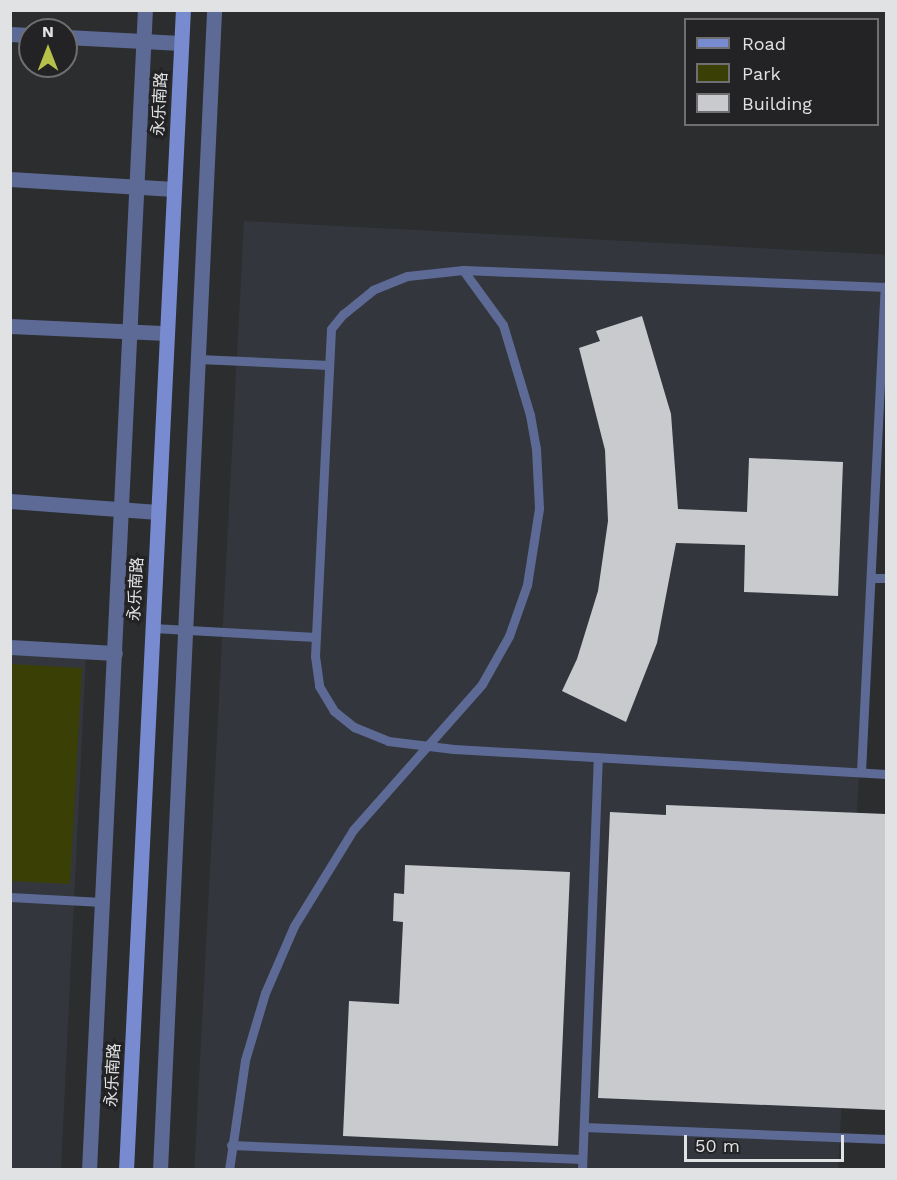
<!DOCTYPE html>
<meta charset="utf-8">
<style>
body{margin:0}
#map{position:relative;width:897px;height:1180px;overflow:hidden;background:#2c2d2f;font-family:"Work Sans","Noto Sans SC",sans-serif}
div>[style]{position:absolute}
.built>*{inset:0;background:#33363d;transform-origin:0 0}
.green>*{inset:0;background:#3a3f06}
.building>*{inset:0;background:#c9cacd}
.service>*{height:9px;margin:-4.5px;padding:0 4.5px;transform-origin:4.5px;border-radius:4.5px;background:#5d6a95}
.minor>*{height:15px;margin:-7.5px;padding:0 7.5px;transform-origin:7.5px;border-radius:7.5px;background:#5d6a95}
.secondary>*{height:15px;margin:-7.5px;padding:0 7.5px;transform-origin:7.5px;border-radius:7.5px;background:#788bd0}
span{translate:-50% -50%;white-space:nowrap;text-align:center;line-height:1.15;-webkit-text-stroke:6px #232325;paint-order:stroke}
.street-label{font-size:16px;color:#e1e2e3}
.frame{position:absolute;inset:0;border:12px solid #e1e2e3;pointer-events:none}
.legend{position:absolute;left:684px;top:18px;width:195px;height:108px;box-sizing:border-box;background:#232325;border:2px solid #6f6f71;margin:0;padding:8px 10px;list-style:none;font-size:18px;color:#e1e2e3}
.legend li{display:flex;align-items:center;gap:12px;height:30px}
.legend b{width:30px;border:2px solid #6f6f71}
.north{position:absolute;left:18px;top:18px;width:60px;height:60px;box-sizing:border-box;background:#232325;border:2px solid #6f6f71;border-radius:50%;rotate:0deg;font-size:16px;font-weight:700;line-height:24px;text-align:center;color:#e1e2e3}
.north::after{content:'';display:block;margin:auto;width:21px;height:27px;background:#b6c149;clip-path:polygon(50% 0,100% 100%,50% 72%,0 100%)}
.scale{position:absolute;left:684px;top:1135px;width:160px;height:27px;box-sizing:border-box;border:3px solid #e1e2e3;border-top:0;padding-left:8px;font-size:18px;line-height:21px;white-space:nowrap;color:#e1e2e3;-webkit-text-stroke:4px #232325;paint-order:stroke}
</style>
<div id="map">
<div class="built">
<i style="left:244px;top:221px;width:643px;height:950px;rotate:3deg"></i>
<i style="clip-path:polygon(10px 650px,86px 654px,61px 1169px,11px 1169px)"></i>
</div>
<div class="green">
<i style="clip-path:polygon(11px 664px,82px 668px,70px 884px,11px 881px)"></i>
</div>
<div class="building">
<i style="clip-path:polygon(642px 316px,671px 414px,678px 509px,747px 512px,749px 458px,843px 462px,838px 596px,744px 592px,745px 545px,676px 543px,657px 643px,626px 722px,562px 691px,577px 659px,598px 591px,608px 521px,605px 450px,579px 348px,600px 341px,596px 331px)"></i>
<i style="clip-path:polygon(666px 805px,886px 814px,886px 1110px,598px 1098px,610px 812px,666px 815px)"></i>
<i style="clip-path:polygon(405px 865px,570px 872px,558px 1146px,343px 1136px,349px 1001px,399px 1004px,403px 922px,393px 921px,394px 893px,404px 894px)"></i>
</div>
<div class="service">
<i style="left:886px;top:287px;width:423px;rotate:-177.7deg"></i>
<i style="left:463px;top:270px;width:56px;rotate:173.9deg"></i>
<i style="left:407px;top:276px;width:37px;rotate:158deg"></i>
<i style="left:373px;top:290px;width:38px;rotate:141deg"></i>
<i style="left:343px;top:314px;width:19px;rotate:129deg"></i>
<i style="left:331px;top:329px;width:327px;rotate:92.8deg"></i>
<i style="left:315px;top:656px;width:30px;rotate:82deg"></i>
<i style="left:319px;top:686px;width:29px;rotate:59deg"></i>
<i style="left:334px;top:711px;width:26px;rotate:39deg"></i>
<i style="left:354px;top:727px;width:37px;rotate:22deg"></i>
<i style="left:388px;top:741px;width:66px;rotate:6.9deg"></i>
<i style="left:454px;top:749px;width:433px;rotate:3.3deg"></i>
<i style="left:198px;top:359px;width:131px;rotate:2.6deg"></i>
<i style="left:871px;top:578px;width:15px"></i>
<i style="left:153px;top:628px;width:163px;rotate:3.2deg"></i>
<i style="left:861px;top:772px;width:486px;rotate:-87.2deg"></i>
<i style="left:10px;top:897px;width:92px;rotate:3.1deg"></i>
<i style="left:584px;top:1127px;width:302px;rotate:2.3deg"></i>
<i style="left:231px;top:1145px;width:351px;rotate:2.3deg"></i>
<i style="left:229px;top:1170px;width:111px;rotate:-81.7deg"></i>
<i style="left:245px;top:1060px;width:70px;rotate:-73.4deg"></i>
<i style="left:265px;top:993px;width:73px;rotate:-66.6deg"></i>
<i style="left:294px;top:926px;width:113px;rotate:-58.4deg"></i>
<i style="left:353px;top:830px;width:195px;rotate:-48.5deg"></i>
<i style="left:482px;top:684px;width:55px;rotate:-60.6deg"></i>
<i style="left:509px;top:636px;width:54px;rotate:-70.6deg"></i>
<i style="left:527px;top:585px;width:78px;rotate:-81.1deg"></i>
<i style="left:539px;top:508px;width:59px;rotate:-92.9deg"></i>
<i style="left:536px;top:449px;width:35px;rotate:-100deg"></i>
<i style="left:530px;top:415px;width:94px;rotate:-106.7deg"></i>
<i style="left:503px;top:325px;width:68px;rotate:-126deg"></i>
<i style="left:582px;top:1170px;width:413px;rotate:-87.8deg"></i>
</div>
<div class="minor">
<i style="left:10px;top:34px;width:20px;rotate:3deg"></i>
<i style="left:66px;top:37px;width:115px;rotate:3deg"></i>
<i style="left:10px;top:179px;width:164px;rotate:3.5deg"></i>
<i style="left:10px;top:326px;width:157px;rotate:2.6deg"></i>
<i style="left:10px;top:501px;width:148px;rotate:4.3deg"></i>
<i style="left:10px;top:647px;width:105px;rotate:3.3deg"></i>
<i style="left:89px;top:1170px;width:1161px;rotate:-87.24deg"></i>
<i style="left:160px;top:1170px;width:1161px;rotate:-87.33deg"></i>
</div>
<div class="secondary">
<i style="left:126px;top:1170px;width:1161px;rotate:-87.19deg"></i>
</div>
<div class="street-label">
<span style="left:160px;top:104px;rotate:-87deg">永乐南路</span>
<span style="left:136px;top:589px;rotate:-87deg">永乐南路</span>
<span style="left:113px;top:1075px;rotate:-87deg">永乐南路</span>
</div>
<div class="frame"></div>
<ul class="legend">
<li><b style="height:8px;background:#788bd0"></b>Road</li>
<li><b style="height:16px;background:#3a3f06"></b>Park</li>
<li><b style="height:16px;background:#c9cacd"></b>Building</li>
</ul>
<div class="north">N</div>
<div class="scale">50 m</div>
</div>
